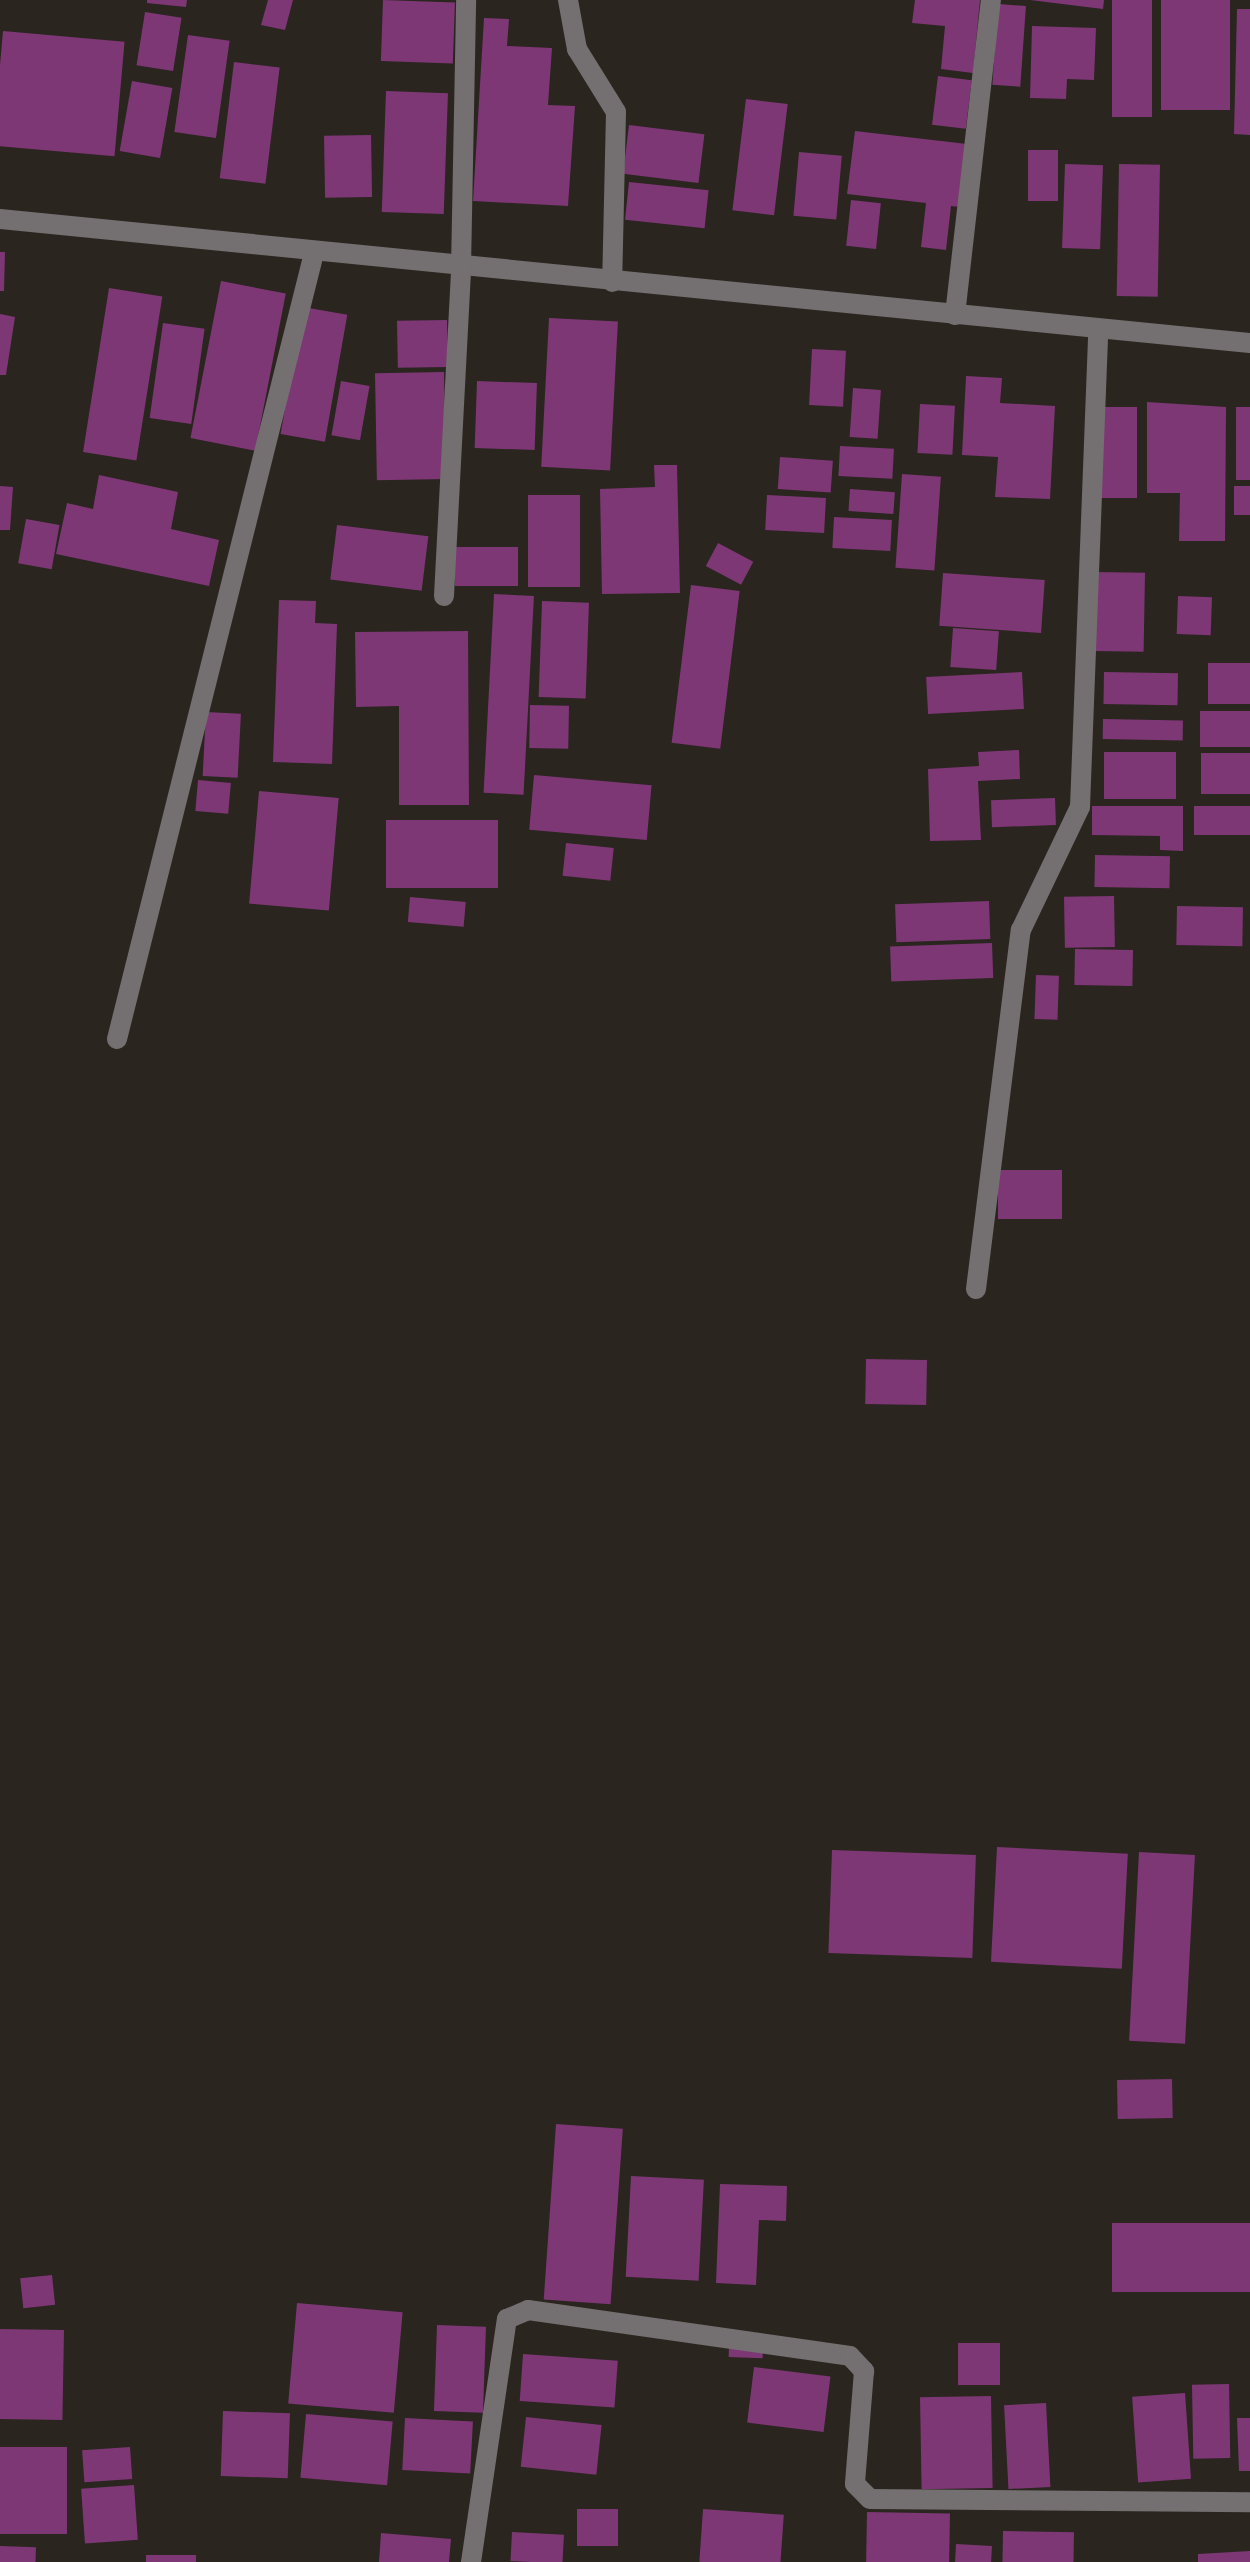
<!DOCTYPE html>
<style>
body{margin:0}
#map{position:relative;width:1250px;height:2562px;overflow:hidden;background:#2a251f;font-family:"DM Sans",sans-serif}
div>[style]{position:absolute}
.building>*{inset:0;background:#7d3775;transform-origin:0 0}
.service>*{height:20px;margin:-10px;padding:0 10px;transform-origin:10px;border-radius:10px;background:#746f70}
.minor>*{height:20px;margin:-10px;padding:0 10px;transform-origin:10px;border-radius:10px;background:#746f70}
span{translate:-50% -50%;white-space:nowrap;text-align:center;line-height:1.15;-webkit-text-stroke:10px #110f0c;paint-order:stroke}
</style>
<div id="map">
<div class="building">
<i style="clip-path:polygon(147px 0,187px 0,186px 7px,147px 3px)"></i>
<i style="clip-path:polygon(268px 0,293px 0,285px 30px,261px 25px)"></i>
<i style="left:383px;top:0;width:72px;height:61px;rotate:2deg"></i>
<i style="clip-path:polygon(915px 0,980px 0,973px 73px,941px 69px,945px 26px,912px 23px)"></i>
<i style="clip-path:polygon(1030px 0,1104px 0,1103px 9px)"></i>
<i style="left:1112px;top:0;width:40px;height:117px"></i>
<i style="left:1161px;top:0;width:69px;height:110px"></i>
<i style="left:998px;top:4px;width:28px;height:81px;rotate:4deg"></i>
<i style="clip-path:polygon(1237px 9px,1250px 9px,1250px 135px,1234px 134px)"></i>
<i style="left:145px;top:12px;width:37px;height:54px;rotate:9deg"></i>
<i style="clip-path:polygon(484px 18px,509px 19px,507px 46px,552px 48px,548px 105px,575px 106px,568px 206px,473px 201px)"></i>
<i style="clip-path:polygon(1032px 26px,1096px 28px,1094px 80px,1067px 79px,1066px 99px,1030px 98px)"></i>
<i style="left:3px;top:31px;width:122px;height:115px;rotate:5deg"></i>
<i style="left:188px;top:35px;width:42px;height:98px;rotate:8deg"></i>
<i style="left:234px;top:62px;width:46px;height:117px;rotate:7deg"></i>
<i style="left:938px;top:76px;width:34px;height:49px;rotate:7deg"></i>
<i style="left:132px;top:81px;width:41px;height:71px;rotate:10deg"></i>
<i style="left:386px;top:91px;width:62px;height:121px;rotate:2deg"></i>
<i style="left:746px;top:99px;width:42px;height:112px;rotate:7deg"></i>
<i style="left:629px;top:125px;width:76px;height:49px;rotate:7deg"></i>
<i style="clip-path:polygon(855px 131px,967px 144px,960px 207px,951px 206px,946px 250px,921px 247px,926px 203px,847px 194px)"></i>
<i style="left:371px;top:135px;width:62px;height:47px;rotate:89deg"></i>
<i style="left:1028px;top:150px;width:30px;height:51px"></i>
<i style="left:799px;top:152px;width:43px;height:64px;rotate:5deg"></i>
<i style="left:1065px;top:164px;width:38px;height:84px;rotate:2deg"></i>
<i style="left:1119px;top:164px;width:41px;height:132px;rotate:1deg"></i>
<i style="left:629px;top:182px;width:80px;height:38px;rotate:6deg"></i>
<i style="left:851px;top:200px;width:30px;height:46px;rotate:6deg"></i>
<i style="clip-path:polygon(0 252px,5px 252px,4px 291px,0 291px)"></i>
<i style="left:221px;top:281px;width:66px;height:160px;rotate:11deg"></i>
<i style="left:109px;top:288px;width:54px;height:166px;rotate:9deg"></i>
<i style="left:303px;top:307px;width:45px;height:129px;rotate:10deg"></i>
<i style="clip-path:polygon(0 314px,15px 317px,6px 375px,0 375px)"></i>
<i style="left:549px;top:318px;width:69px;height:149px;rotate:3deg"></i>
<i style="left:447px;top:320px;width:47px;height:50px;rotate:89deg"></i>
<i style="left:163px;top:323px;width:42px;height:96px;rotate:8deg"></i>
<i style="left:812px;top:349px;width:34px;height:56px;rotate:3deg"></i>
<i style="left:444px;top:372px;width:107px;height:69px;rotate:89deg"></i>
<i style="clip-path:polygon(966px 376px,1002px 378px,1000px 403px,1055px 406px,1050px 499px,995px 497px,998px 457px,962px 455px)"></i>
<i style="left:341px;top:381px;width:29px;height:55px;rotate:10deg"></i>
<i style="left:477px;top:381px;width:60px;height:67px;rotate:2deg"></i>
<i style="left:853px;top:388px;width:28px;height:49px;rotate:4deg"></i>
<i style="clip-path:polygon(1147px 402px,1226px 407px,1225px 541px,1179px 541px,1180px 493px,1147px 493px)"></i>
<i style="left:920px;top:404px;width:35px;height:49px;rotate:3deg"></i>
<i style="left:1100px;top:407px;width:37px;height:91px"></i>
<i style="left:1236px;top:407px;width:14px;height:73px"></i>
<i style="left:840px;top:446px;width:54px;height:30px;rotate:3deg"></i>
<i style="left:780px;top:457px;width:53px;height:32px;rotate:4deg"></i>
<i style="clip-path:polygon(654px 465px,677px 465px,680px 593px,602px 594px,600px 489px,655px 487px)"></i>
<i style="left:902px;top:474px;width:39px;height:94px;rotate:4deg"></i>
<i style="clip-path:polygon(99px 475px,178px 492px,171px 529px,219px 540px,209px 586px,56px 554px,67px 503px,93px 509px)"></i>
<i style="clip-path:polygon(0 486px,13px 487px,10px 530px,0 530px)"></i>
<i style="left:1234px;top:486px;width:16px;height:29px"></i>
<i style="left:850px;top:489px;width:45px;height:22px;rotate:4deg"></i>
<i style="left:528px;top:495px;width:52px;height:92px"></i>
<i style="left:767px;top:495px;width:59px;height:35px;rotate:3deg"></i>
<i style="left:834px;top:517px;width:58px;height:31px;rotate:3deg"></i>
<i style="left:26px;top:519px;width:34px;height:45px;rotate:10deg"></i>
<i style="left:337px;top:525px;width:92px;height:55px;rotate:7deg"></i>
<i style="left:718px;top:543px;width:40px;height:26px;rotate:28deg"></i>
<i style="left:518px;top:547px;width:39px;height:63px;rotate:90deg"></i>
<i style="left:1095px;top:572px;width:50px;height:79px;rotate:1deg"></i>
<i style="left:943px;top:573px;width:102px;height:53px;rotate:4deg"></i>
<i style="left:691px;top:585px;width:49px;height:159px;rotate:7deg"></i>
<i style="left:494px;top:594px;width:40px;height:199px;rotate:3deg"></i>
<i style="left:1178px;top:596px;width:34px;height:38px;rotate:2deg"></i>
<i style="clip-path:polygon(279px 600px,316px 601px,315px 623px,337px 624px,332px 764px,273px 762px)"></i>
<i style="left:542px;top:601px;width:47px;height:96px;rotate:2deg"></i>
<i style="left:953px;top:628px;width:46px;height:39px;rotate:4deg"></i>
<i style="clip-path:polygon(468px 631px,469px 805px,399px 805px,399px 706px,356px 707px,355px 632px)"></i>
<i style="left:1208px;top:663px;width:42px;height:41px"></i>
<i style="left:1022px;top:672px;width:37px;height:96px;rotate:87deg"></i>
<i style="left:1104px;top:672px;width:74px;height:32px;rotate:1deg"></i>
<i style="left:530px;top:705px;width:39px;height:43px;rotate:1deg"></i>
<i style="left:1200px;top:711px;width:50px;height:36px"></i>
<i style="left:206px;top:712px;width:35px;height:64px;rotate:3deg"></i>
<i style="left:1103px;top:719px;width:80px;height:20px;rotate:1deg"></i>
<i style="clip-path:polygon(1019px 750px,1020px 779px,978px 781px,981px 840px,930px 841px,928px 769px,979px 766px,978px 752px)"></i>
<i style="left:1104px;top:752px;width:72px;height:47px"></i>
<i style="left:1201px;top:753px;width:49px;height:41px"></i>
<i style="left:534px;top:775px;width:118px;height:55px;rotate:5deg"></i>
<i style="left:198px;top:780px;width:33px;height:31px;rotate:5deg"></i>
<i style="left:259px;top:791px;width:80px;height:113px;rotate:5deg"></i>
<i style="left:1055px;top:798px;width:27px;height:64px;rotate:88deg"></i>
<i style="clip-path:polygon(1092px 806px,1183px 806px,1183px 851px,1160px 850px,1160px 836px,1092px 835px)"></i>
<i style="left:1194px;top:806px;width:56px;height:29px"></i>
<i style="left:386px;top:820px;width:112px;height:68px"></i>
<i style="left:566px;top:843px;width:48px;height:33px;rotate:6deg"></i>
<i style="left:1095px;top:855px;width:75px;height:32px;rotate:1deg"></i>
<i style="left:1114px;top:896px;width:51px;height:50px;rotate:89deg"></i>
<i style="left:410px;top:897px;width:56px;height:25px;rotate:5deg"></i>
<i style="left:989px;top:901px;width:38px;height:94px;rotate:88deg"></i>
<i style="left:1177px;top:906px;width:66px;height:39px;rotate:1deg"></i>
<i style="left:992px;top:943px;width:35px;height:102px;rotate:88deg"></i>
<i style="left:1075px;top:949px;width:58px;height:36px;rotate:1deg"></i>
<i style="left:1036px;top:975px;width:23px;height:44px;rotate:2deg"></i>
<i style="left:998px;top:1170px;width:64px;height:49px"></i>
<i style="left:866px;top:1359px;width:61px;height:45px;rotate:1deg"></i>
<i style="left:997px;top:1847px;width:131px;height:115px;rotate:3deg"></i>
<i style="left:832px;top:1850px;width:144px;height:103px;rotate:2deg"></i>
<i style="left:1139px;top:1852px;width:56px;height:189px;rotate:3deg"></i>
<i style="left:1172px;top:2079px;width:39px;height:55px;rotate:89deg"></i>
<i style="left:556px;top:2124px;width:67px;height:176px;rotate:4deg"></i>
<i style="left:631px;top:2176px;width:73px;height:101px;rotate:3deg"></i>
<i style="clip-path:polygon(720px 2184px,787px 2186px,786px 2221px,759px 2220px,756px 2285px,716px 2283px)"></i>
<i style="left:1250px;top:2223px;width:69px;height:138px;rotate:90deg"></i>
<i style="left:52px;top:2275px;width:30px;height:32px;rotate:84deg"></i>
<i style="left:297px;top:2303px;width:106px;height:101px;rotate:5deg"></i>
<i style="left:437px;top:2325px;width:49px;height:86px;rotate:2deg"></i>
<i style="left:0;top:2329px;width:64px;height:90px;rotate:1deg"></i>
<i style="left:958px;top:2343px;width:42px;height:42px"></i>
<i style="left:729px;top:2346px;width:34px;height:11px;rotate:2deg"></i>
<i style="left:523px;top:2354px;width:95px;height:47px;rotate:4deg"></i>
<i style="left:754px;top:2367px;width:77px;height:56px;rotate:7deg"></i>
<i style="left:1229px;top:2384px;width:74px;height:37px;rotate:89deg"></i>
<i style="left:1185px;top:2393px;width:86px;height:53px;rotate:86deg"></i>
<i style="left:991px;top:2396px;width:92px;height:71px;rotate:89deg"></i>
<i style="left:1046px;top:2403px;width:84px;height:42px;rotate:87deg"></i>
<i style="left:223px;top:2411px;width:67px;height:65px;rotate:2deg"></i>
<i style="left:306px;top:2414px;width:87px;height:64px;rotate:5deg"></i>
<i style="left:526px;top:2417px;width:76px;height:50px;rotate:6deg"></i>
<i style="left:405px;top:2418px;width:68px;height:52px;rotate:3deg"></i>
<i style="clip-path:polygon(1237px 2418px,1250px 2418px,1250px 2471px,1239px 2471px)"></i>
<i style="left:0;top:2447px;width:67px;height:87px"></i>
<i style="left:130px;top:2447px;width:32px;height:48px;rotate:86deg"></i>
<i style="left:134px;top:2485px;width:55px;height:53px;rotate:86deg"></i>
<i style="left:577px;top:2509px;width:41px;height:37px"></i>
<i style="left:703px;top:2509px;width:81px;height:53px;rotate:4deg"></i>
<i style="left:867px;top:2512px;width:83px;height:50px;rotate:1deg"></i>
<i style="left:1003px;top:2531px;width:71px;height:31px;rotate:1deg"></i>
<i style="left:512px;top:2532px;width:52px;height:29px;rotate:3deg"></i>
<i style="clip-path:polygon(381px 2533px,451px 2539px,449px 2562px,379px 2562px)"></i>
<i style="left:956px;top:2544px;width:36px;height:18px;rotate:3deg"></i>
<i style="left:0;top:2546px;width:36px;height:16px;rotate:2deg"></i>
<i style="clip-path:polygon(1250px 2551px,1250px 2562px,1198px 2562px,1198px 2554px)"></i>
<i style="left:146px;top:2555px;width:50px;height:7px"></i>
</div>
<div class="service">
<i style="left:117px;top:1039px;width:810px;rotate:-75.93deg"></i>
</div>
<div class="minor">
<i style="left:568px;top:0;width:50px;rotate:79.6deg"></i>
<i style="left:577px;top:49px;width:74px;rotate:58.2deg"></i>
<i style="left:616px;top:112px;width:170px;rotate:91.3deg"></i>
<i style="left:0;top:219px;width:1256px;rotate:5.67deg"></i>
<i style="left:955px;top:315px;width:317px;rotate:-83.5deg"></i>
<i style="left:444px;top:596px;width:328px;rotate:-87deg"></i>
<i style="left:461px;top:268px;width:268px;rotate:-88.9deg"></i>
<i style="left:976px;top:1289px;width:362px;rotate:-82.9deg"></i>
<i style="left:1021px;top:930px;width:136px;rotate:-64.4deg"></i>
<i style="left:1080px;top:807px;width:479px;rotate:-87.8deg"></i>
<i style="left:471px;top:2562px;width:246px;rotate:-81.6deg"></i>
<i style="left:507px;top:2319px;width:23px;rotate:-23deg"></i>
<i style="left:528px;top:2310px;width:325px;rotate:8.1deg"></i>
<i style="left:850px;top:2356px;width:21px;rotate:47deg"></i>
<i style="left:864px;top:2371px;width:113px;rotate:94.6deg"></i>
<i style="left:855px;top:2484px;width:21px;rotate:45deg"></i>
<i style="left:870px;top:2499px;width:380px;rotate:0.5deg"></i>
</div>
</div>
